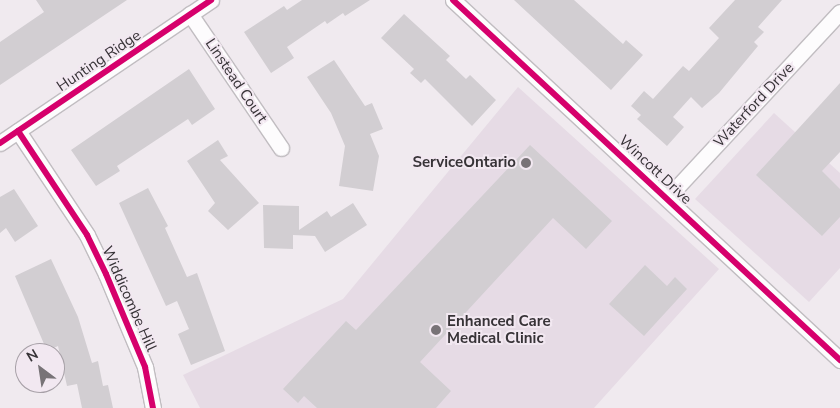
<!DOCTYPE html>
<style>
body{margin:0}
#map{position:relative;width:840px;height:408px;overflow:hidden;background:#f0eaef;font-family:"Nunito Sans",sans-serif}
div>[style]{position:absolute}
.built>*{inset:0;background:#e6dbe5}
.building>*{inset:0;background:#d2ced2}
.roads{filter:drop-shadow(1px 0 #c1bdc1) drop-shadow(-1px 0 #c1bdc1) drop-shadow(0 1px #c1bdc1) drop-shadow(0 -1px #c1bdc1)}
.minor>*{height:15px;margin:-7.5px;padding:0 7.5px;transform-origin:7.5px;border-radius:7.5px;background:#fdfcfd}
.cycleway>*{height:6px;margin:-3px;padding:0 3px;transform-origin:3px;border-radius:3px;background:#d6006c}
.dots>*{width:14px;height:14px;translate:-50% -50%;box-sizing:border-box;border:2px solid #f2e8f1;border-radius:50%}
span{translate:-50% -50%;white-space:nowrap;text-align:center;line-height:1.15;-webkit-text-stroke:4px #f2e8f1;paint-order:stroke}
.street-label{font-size:15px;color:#373337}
.poi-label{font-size:15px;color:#373337;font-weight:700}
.right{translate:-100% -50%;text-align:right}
.left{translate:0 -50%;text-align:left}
.north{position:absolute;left:15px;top:343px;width:50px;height:50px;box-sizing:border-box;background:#f2e8f1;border:1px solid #a7a0a7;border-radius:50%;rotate:329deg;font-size:14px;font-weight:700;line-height:20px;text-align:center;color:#373337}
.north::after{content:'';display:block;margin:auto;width:18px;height:22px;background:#787377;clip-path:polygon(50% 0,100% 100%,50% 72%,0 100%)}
</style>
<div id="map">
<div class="built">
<i style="clip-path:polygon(518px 87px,719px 269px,594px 408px,200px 408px,183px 375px,343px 299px)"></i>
<i style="clip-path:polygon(774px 113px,840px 173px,840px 268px,809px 302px,695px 199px)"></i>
</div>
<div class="building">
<i style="clip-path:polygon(36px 0,127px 0,0 85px,0 42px,44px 12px)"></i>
<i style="clip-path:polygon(302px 0,370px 0,345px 16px,343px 13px,327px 24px,325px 21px,287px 47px,294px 58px,271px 73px,244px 32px,284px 6px,287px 10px)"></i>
<i style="clip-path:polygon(514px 0,574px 0,623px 44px,626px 40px,643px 55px,611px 90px)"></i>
<i style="clip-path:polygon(735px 0,782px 0,758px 27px,764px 32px,754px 42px,758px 46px,719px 93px,702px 108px,691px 97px,673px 117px,684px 127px,667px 146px,637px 119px,641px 115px,631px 106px,644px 91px,653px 99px,683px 66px,689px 71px,719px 38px,709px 28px)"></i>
<i style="clip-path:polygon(404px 14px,450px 56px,446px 60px,466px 79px,470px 75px,496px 100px,472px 126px,425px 79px,421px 83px,410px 73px,414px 69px,381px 38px)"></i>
<i style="clip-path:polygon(334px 60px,365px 106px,372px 103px,383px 129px,370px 134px,379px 156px,373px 191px,339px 186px,345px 146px,331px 113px,307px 77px)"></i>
<i style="clip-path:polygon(189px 69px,215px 109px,192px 125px,188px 119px,117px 166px,120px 171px,96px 186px,71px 150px)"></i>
<i style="clip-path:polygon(840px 83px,840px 152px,822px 171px,840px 189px,840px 217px,822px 236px,756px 175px)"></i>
<i style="clip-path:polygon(218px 140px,228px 156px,220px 160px,259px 203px,228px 230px,208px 211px,215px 203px,187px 161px)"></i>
<i style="clip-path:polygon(530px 145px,612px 221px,586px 249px,553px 218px,420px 362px,451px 391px,436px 408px,317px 408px,304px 396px,298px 403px,283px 389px,346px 321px,356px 330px)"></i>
<i style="clip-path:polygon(148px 188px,168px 226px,165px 228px,187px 277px,197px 273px,225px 351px,191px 365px,178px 334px,189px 329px,177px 301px,166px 306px,119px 203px)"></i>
<i style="clip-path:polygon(14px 189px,38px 226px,15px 242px,6px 228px,0 233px,0 197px)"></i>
<i style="clip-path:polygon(353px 203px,367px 225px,325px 252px,315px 236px,293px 235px,293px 249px,264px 248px,263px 205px,299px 206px,299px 230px,327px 211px,331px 217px)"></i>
<i style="clip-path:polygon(51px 259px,78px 317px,92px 363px,98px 361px,103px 386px,108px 385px,113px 408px,82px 408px,77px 384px,67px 386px,58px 346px,47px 351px,15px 276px)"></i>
<i style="clip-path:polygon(645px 265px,667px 286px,675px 277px,687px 289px,644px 336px,609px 304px)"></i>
</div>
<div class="roads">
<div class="minor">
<i style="left:453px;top:0;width:529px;rotate:42.93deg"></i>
<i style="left:190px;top:14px;width:162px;rotate:55.8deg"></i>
<i style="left:18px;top:131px;width:125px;rotate:56.4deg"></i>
<i style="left:87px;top:235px;width:43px;rotate:64deg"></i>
<i style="left:106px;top:274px;width:101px;rotate:67.2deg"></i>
<i style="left:145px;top:367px;width:42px;rotate:79deg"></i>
<i style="left:0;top:143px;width:255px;rotate:-34.1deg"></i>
<i style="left:667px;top:198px;width:254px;rotate:-47.1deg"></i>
</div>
</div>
<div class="cycleway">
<i style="left:453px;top:0;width:529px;rotate:42.93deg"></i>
<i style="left:18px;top:131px;width:125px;rotate:56.4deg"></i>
<i style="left:87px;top:235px;width:43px;rotate:64deg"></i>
<i style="left:106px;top:274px;width:101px;rotate:67.2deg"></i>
<i style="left:145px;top:367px;width:42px;rotate:79deg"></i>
<i style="left:0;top:143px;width:255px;rotate:-34.1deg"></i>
</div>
<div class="dots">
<i style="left:526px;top:163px;background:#787377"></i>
<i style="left:436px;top:330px;background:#787377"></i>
</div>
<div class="street-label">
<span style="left:99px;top:61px;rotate:-34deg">Hunting Ridge</span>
<span style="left:236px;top:81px;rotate:56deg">Linstead Court</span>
<span style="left:754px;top:105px;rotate:-47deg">Waterford Drive</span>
<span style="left:655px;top:170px;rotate:43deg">Wincott Drive</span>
<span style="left:129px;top:299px;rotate:66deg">Widdicombe Hill</span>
</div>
<div class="poi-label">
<span class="right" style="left:516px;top:163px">ServiceOntario</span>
<span class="left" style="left:447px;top:330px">Enhanced Care<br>Medical Clinic</span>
</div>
<div class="north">N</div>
</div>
